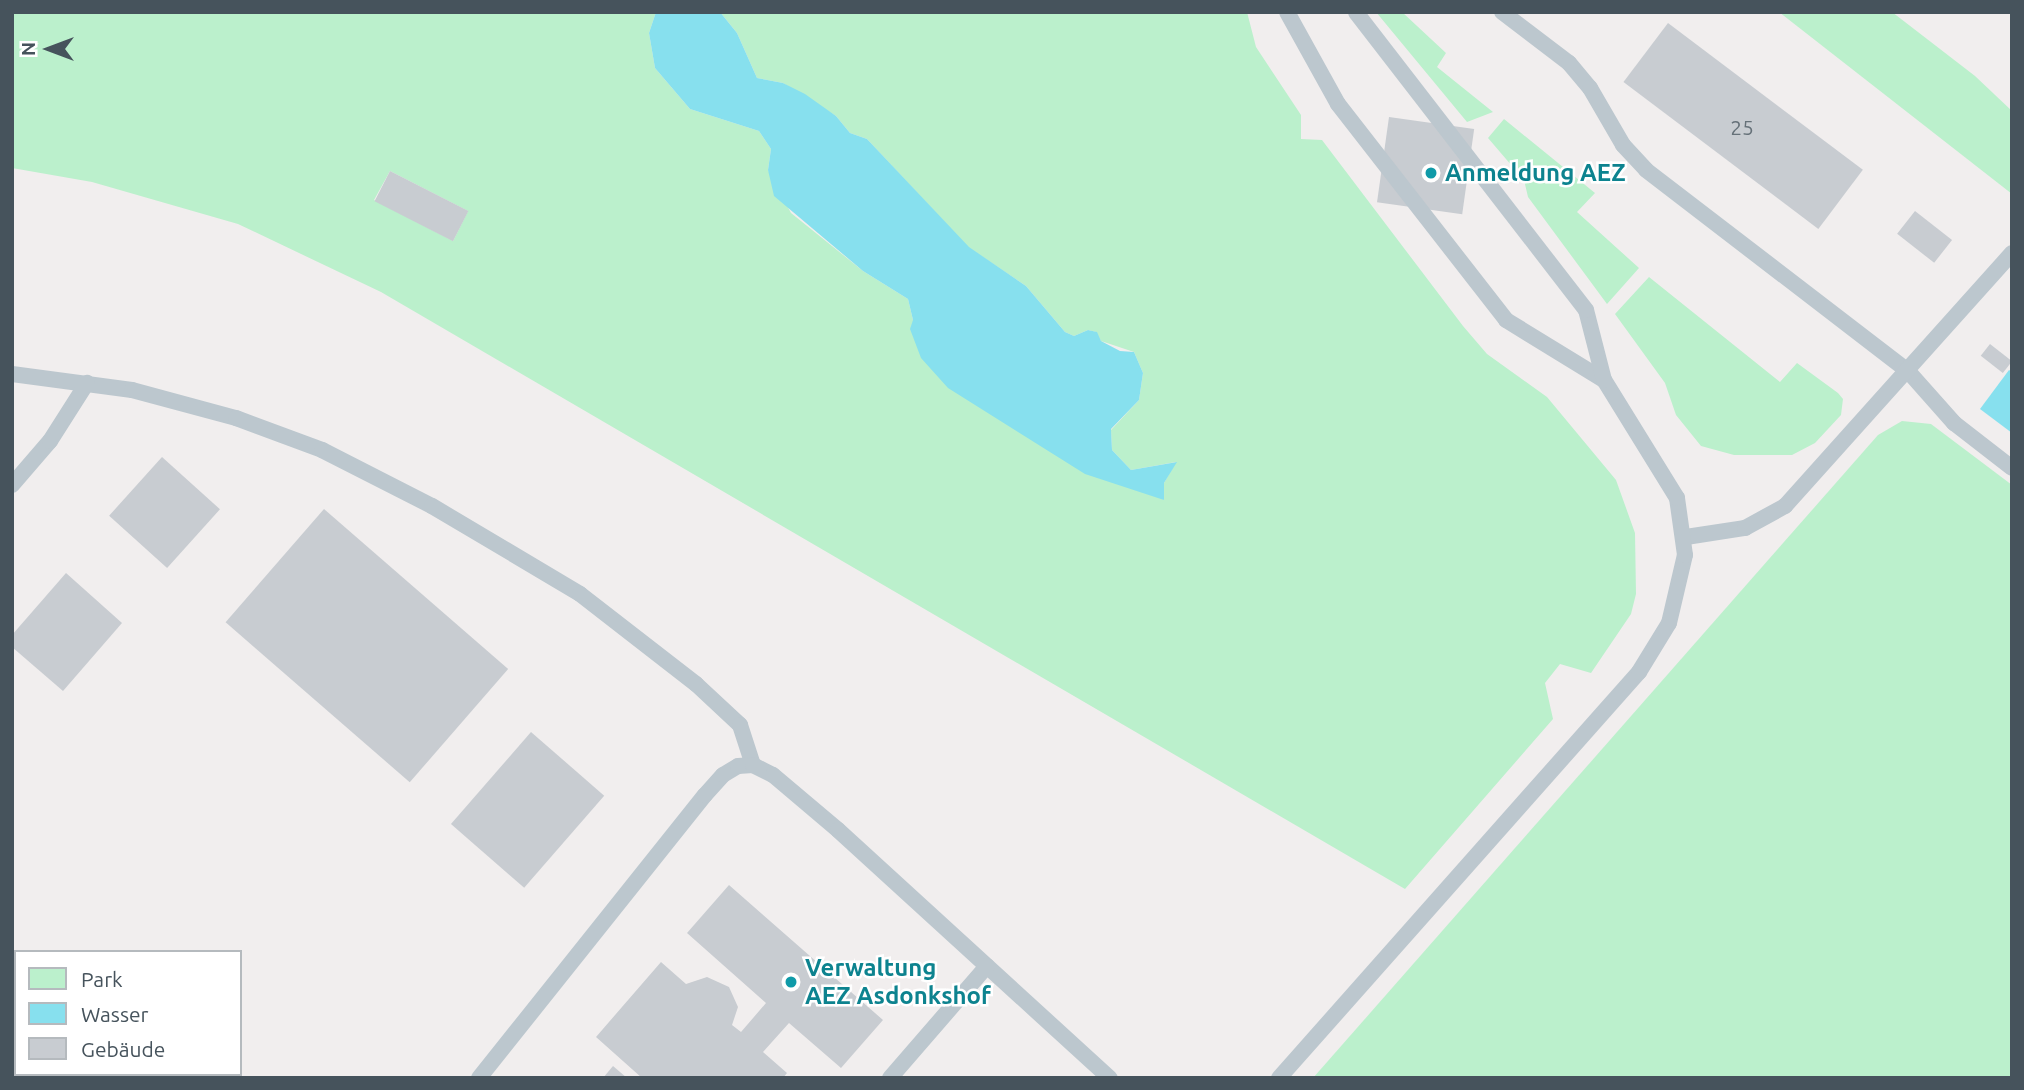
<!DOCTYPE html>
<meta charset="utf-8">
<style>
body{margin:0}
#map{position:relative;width:2024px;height:1090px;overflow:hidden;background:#f1eeee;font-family:Ubuntu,sans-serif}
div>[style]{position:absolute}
.green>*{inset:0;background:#bbf0cc}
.water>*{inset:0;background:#87e0ee}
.building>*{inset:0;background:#c8ccd1;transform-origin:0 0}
.service>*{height:16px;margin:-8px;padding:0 8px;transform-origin:8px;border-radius:8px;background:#bcc7ce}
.dots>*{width:19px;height:19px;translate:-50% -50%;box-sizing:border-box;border:4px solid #fff;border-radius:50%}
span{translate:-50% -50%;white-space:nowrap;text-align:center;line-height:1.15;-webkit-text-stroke:5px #fff;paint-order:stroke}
.number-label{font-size:21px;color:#667179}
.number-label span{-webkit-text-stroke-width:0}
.culture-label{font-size:24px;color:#0d838f;font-weight:700}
.left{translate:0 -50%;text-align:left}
.frame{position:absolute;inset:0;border:14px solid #46535c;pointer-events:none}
.legend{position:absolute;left:14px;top:950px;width:228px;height:126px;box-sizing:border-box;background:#fff;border:2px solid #b5babe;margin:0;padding:9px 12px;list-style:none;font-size:21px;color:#46535c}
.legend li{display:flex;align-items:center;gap:14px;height:35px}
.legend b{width:35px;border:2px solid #b5babe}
.north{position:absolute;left:14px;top:14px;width:70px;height:70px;-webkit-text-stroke:5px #fff;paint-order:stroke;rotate:270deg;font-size:19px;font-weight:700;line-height:28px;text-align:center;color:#46535c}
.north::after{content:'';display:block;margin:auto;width:24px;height:32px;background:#46535c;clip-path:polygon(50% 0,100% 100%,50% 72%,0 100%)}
</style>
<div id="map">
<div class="green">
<i style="clip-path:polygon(evenodd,12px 12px,656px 12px,649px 33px,655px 68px,690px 109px,759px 131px,771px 149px,768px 170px,791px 213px,863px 271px,908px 299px,913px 320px,1164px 500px,1164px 483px,1176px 462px,1131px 470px,1112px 450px,1111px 430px,1139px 400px,1143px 373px,1134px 352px,1101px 341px,1096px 332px,1088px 330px,1074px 336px,1065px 332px,1026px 286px,968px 247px,867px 139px,850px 133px,836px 116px,783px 83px,757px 78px,737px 33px,720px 12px,1247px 12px,1256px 47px,1301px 115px,1301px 139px,1322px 140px,1463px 326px,1487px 354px,1547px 397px,1616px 480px,1635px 533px,1636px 594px,1631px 614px,1591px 673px,1560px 664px,1545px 683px,1553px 719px,1405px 889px,381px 292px,238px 224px,92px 182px,12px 168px,12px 12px,390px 171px,468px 211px,453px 241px,374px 200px,390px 171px)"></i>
<i style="clip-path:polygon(1376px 12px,1402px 12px,1446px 53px,1437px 67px,1493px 112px,1467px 122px)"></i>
<i style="clip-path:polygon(1779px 12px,1892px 12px,1975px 76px,2012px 111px,2012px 194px)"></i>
<i style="clip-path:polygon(1504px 119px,1595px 193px,1577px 212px,1639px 268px,1607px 304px,1528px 197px,1524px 180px,1488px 138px)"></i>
<i style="clip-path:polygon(1649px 277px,1780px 382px,1797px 363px,1838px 393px,1843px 399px,1841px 415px,1815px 443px,1792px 455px,1734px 455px,1701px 446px,1676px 415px,1665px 383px,1615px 314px)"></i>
<i style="clip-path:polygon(1902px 421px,1931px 424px,2012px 485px,2012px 1078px,1313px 1078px,1878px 435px)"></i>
</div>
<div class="water">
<i style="clip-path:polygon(656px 12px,720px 12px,737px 33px,757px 78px,783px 83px,805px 94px,836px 116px,850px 133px,867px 139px,969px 247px,1026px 286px,1065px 332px,1074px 336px,1088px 330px,1097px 332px,1101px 341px,1120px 351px,1134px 352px,1143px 373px,1139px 400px,1111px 429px,1112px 450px,1131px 470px,1177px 462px,1164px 483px,1164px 500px,1085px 474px,948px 388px,921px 358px,910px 329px,913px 320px,908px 299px,863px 271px,774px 196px,768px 170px,771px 149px,759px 131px,690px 109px,655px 68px,649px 33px)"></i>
<i style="clip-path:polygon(2009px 370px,2012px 372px,2012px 433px,1980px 409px)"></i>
</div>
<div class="building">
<i style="left:1668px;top:23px;width:244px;height:74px;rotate:37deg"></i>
<i style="left:1389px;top:117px;width:86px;height:86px;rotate:8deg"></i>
<i style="left:390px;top:171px;width:88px;height:34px;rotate:27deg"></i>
<i style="left:1915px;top:211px;width:47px;height:29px;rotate:38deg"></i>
<i style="left:1990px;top:344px;width:28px;height:15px;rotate:38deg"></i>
<i style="left:162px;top:457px;width:78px;height:79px;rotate:42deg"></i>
<i style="left:324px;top:509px;width:244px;height:150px;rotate:41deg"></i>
<i style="clip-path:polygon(66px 573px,122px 623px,63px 691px,12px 647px,12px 635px)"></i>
<i style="left:531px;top:732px;width:97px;height:122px;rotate:41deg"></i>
<i style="clip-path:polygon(729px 885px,883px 1020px,841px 1068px,789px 1023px,763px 1052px,787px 1073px,783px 1078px,642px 1078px,596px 1037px,661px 962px,686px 984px,707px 977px,729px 987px,738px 1007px,732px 1025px,741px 1032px,766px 1003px,687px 933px)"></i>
<i style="clip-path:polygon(613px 1066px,627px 1078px,603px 1078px)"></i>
</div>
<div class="service">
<i style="left:1287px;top:12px;width:105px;rotate:61deg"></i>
<i style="left:1338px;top:104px;width:274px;rotate:52.1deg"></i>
<i style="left:1506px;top:320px;width:115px;rotate:31.5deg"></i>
<i style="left:1502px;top:12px;width:84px;rotate:37.3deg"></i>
<i style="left:1569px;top:63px;width:33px;rotate:50deg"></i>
<i style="left:1590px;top:88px;width:66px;rotate:59.9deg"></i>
<i style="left:1623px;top:145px;width:34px;rotate:47deg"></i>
<i style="left:1646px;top:170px;width:329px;rotate:37.5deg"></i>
<i style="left:1907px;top:370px;width:71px;rotate:48.4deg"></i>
<i style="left:1954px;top:423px;width:73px;rotate:37.8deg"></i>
<i style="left:12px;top:374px;width:121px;rotate:7.6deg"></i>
<i style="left:132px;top:390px;width:108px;rotate:15.1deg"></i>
<i style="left:236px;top:418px;width:92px;rotate:20.4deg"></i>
<i style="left:322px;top:450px;width:123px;rotate:27deg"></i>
<i style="left:432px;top:506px;width:172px;rotate:30.7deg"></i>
<i style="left:580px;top:594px;width:147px;rotate:37.8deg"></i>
<i style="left:696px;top:684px;width:60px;rotate:43deg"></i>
<i style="left:740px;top:725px;width:42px;rotate:72deg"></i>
<i style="left:12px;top:485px;width:58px;rotate:-49.2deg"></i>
<i style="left:50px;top:441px;width:69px;rotate:-57.5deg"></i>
<i style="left:1686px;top:537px;width:60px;rotate:-8.7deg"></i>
<i style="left:1745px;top:528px;width:46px;rotate:-28.8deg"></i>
<i style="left:1785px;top:506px;width:340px;rotate:-48.1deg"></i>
<i style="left:479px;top:1078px;width:362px;rotate:-51.4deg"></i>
<i style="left:705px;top:795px;width:27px;rotate:-48deg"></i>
<i style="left:723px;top:775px;width:17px;rotate:-31deg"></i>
<i style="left:738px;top:766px;width:15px;rotate:-4deg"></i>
<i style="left:753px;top:765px;width:22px;rotate:27deg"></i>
<i style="left:773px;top:775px;width:85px;rotate:40.2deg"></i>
<i style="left:838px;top:830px;width:368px;rotate:42.4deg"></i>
<i style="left:890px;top:1078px;width:148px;rotate:-49.1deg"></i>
<i style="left:1279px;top:1078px;width:543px;rotate:-48.44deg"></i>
<i style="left:1639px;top:672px;width:57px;rotate:-58.5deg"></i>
<i style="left:1669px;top:623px;width:70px;rotate:-76.8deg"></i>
<i style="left:1685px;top:555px;width:58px;rotate:-98deg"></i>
<i style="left:1677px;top:498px;width:139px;rotate:-121.7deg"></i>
<i style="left:1604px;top:380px;width:72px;rotate:-104.4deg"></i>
<i style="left:1586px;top:310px;width:376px;rotate:-127.7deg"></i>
</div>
<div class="dots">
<i style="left:1431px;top:173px;background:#0f9aa8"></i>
<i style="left:791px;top:982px;background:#0f9aa8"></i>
</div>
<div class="number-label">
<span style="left:1742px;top:127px">25</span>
</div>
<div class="culture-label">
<span class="left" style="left:1445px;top:173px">Anmeldung AEZ</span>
<span class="left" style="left:805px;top:982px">Verwaltung<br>AEZ Asdonkshof</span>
</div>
<div class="frame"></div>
<ul class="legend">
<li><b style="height:19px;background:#bbf0cc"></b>Park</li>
<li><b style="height:19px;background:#87e0ee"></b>Wasser</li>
<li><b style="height:19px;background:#c8ccd1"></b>Gebäude</li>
</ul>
<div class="north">N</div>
</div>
